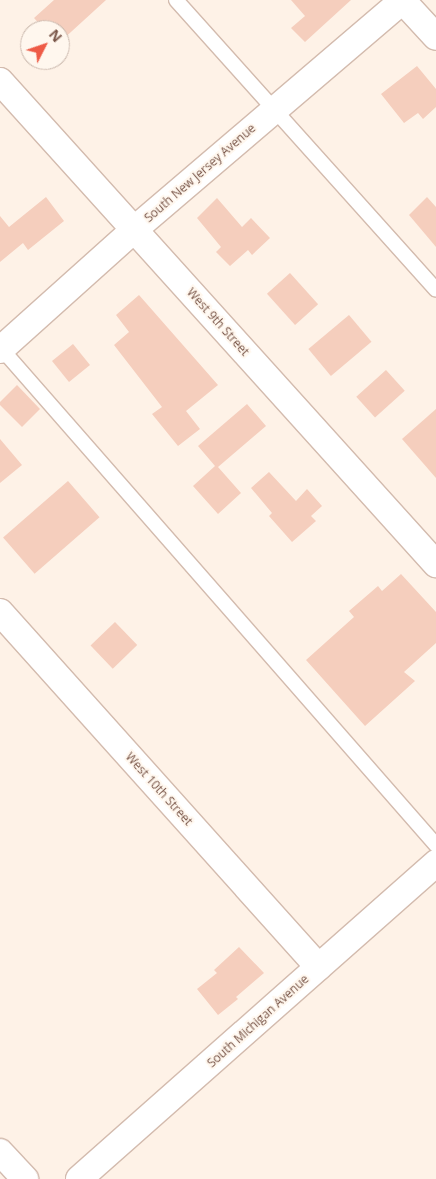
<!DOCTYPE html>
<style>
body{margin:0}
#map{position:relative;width:436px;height:1179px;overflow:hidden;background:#fef2e7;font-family:"Open Sans",sans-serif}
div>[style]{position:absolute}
.building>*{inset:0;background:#f5cebd;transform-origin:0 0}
.roads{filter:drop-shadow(1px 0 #d3bbae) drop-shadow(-1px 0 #d3bbae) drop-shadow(0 1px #d3bbae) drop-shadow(0 -1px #d3bbae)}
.service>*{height:14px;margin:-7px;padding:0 7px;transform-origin:7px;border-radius:7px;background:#fff}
.minor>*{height:26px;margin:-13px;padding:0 13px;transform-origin:13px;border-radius:13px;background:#fff}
span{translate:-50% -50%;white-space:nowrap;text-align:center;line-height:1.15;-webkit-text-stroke:4px #fff7ee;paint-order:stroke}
.street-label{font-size:12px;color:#795649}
.north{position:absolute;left:20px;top:20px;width:50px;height:50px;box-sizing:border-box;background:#fff7ee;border:1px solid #c9b7ac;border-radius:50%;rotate:49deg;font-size:14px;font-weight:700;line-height:20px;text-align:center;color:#795649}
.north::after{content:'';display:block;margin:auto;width:18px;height:22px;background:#ee5b46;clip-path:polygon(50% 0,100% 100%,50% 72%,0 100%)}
</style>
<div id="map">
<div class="building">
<i style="clip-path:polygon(54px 0,106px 0,60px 42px,60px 30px,45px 30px,34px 18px)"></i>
<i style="clip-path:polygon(291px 0,351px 0,305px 42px,291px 28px,305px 16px)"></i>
<i style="clip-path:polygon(417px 66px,436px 89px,436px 107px,423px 119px,418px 113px,404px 123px,381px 94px)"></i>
<i style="clip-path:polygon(46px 197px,64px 221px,28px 250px,23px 243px,0 262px,0 216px,9px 227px)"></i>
<i style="clip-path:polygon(427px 197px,436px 207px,436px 247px,409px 215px)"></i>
<i style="clip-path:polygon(217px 198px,242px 227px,251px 218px,270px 238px,252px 255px,248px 250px,230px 266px,216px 252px,221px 247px,197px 218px)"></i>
<i style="left:290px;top:273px;width:42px;height:31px;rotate:48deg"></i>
<i style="clip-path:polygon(139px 295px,218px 385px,186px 411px,200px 429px,178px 446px,152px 414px,162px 407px,114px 345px,129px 332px,116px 315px)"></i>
<i style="left:349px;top:315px;width:35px;height:53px;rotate:50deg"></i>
<i style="left:73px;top:344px;width:27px;height:27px;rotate:51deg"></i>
<i style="left:386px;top:370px;width:28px;height:40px;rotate:48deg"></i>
<i style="clip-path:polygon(17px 385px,40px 409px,22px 427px,0 405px,0 402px)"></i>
<i style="clip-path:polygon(247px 404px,266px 426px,218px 467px,241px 493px,218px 514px,193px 486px,215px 466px,198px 446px)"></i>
<i style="clip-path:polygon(436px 409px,436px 478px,402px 439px)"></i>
<i style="clip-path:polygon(0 439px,22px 465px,0 483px)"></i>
<i style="clip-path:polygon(269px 472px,296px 501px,307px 489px,322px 506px,311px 516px,316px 521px,292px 542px,269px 516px,272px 513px,251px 488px)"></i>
<i style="left:68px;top:481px;width:48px;height:86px;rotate:49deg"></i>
<i style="clip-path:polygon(401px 574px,436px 612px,436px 643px,404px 672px,415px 681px,365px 726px,306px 660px,354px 617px,349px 611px,378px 586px,382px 591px)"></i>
<i style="left:115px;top:622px;width:32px;height:34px;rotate:46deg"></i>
<i style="clip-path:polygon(239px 947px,264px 973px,236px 997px,238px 999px,218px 1015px,197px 989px,217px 973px,214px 970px)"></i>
</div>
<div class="roads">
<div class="service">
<i style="left:176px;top:0;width:389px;rotate:48.1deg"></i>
<i style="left:0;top:347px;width:662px;rotate:48.8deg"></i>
</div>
<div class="minor">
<i style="left:402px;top:0;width:50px;rotate:47.4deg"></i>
<i style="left:0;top:81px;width:651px;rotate:47.93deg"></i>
<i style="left:0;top:350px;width:181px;rotate:-41.9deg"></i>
<i style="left:135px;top:229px;width:353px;rotate:-40.5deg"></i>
<i style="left:0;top:612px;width:477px;rotate:48.1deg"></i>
<i style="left:0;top:1152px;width:37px;rotate:47deg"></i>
<i style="left:79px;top:1179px;width:477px;rotate:-41.5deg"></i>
</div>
</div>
<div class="street-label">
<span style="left:200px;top:173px;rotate:-41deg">South New Jersey Avenue</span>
<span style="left:218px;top:322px;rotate:48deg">West 9th Street</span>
<span style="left:159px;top:789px;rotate:48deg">West 10th Street</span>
<span style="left:258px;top:1021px;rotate:-42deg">South Michigan Avenue</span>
</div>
<div class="north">N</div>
</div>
